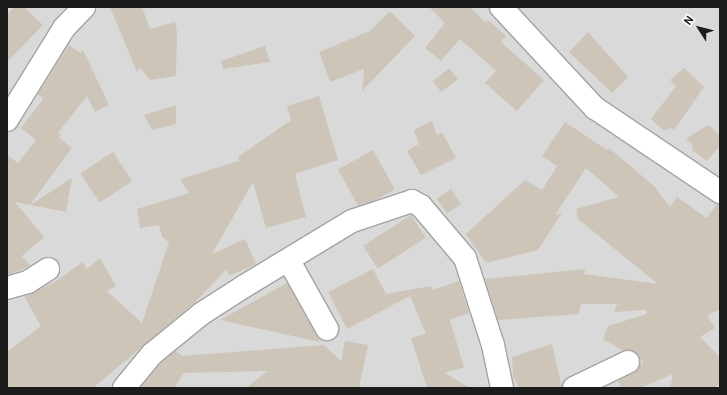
<!DOCTYPE html>
<style>
body{margin:0}
#map{position:relative;width:727px;height:395px;overflow:hidden;background:#eeebe0;font-family:Roboto,sans-serif}
div>[style]{position:absolute}
.residential>*{inset:0;background:#dad9d9;transform-origin:0 0}
.building>*{inset:0;background:#cec5b9;transform-origin:0 0}
.roads{filter:drop-shadow(1px 0 #a3a3a3) drop-shadow(-1px 0 #a3a3a3) drop-shadow(0 1px #a3a3a3) drop-shadow(0 -1px #a3a3a3)}
.minor>*{height:22px;margin:-11px;padding:0 11px;transform-origin:11px;border-radius:11px;background:#fff}
span{translate:-50% -50%;white-space:nowrap;text-align:center;line-height:1.15;-webkit-text-stroke:4px #fff;paint-order:stroke}
.frame{position:absolute;inset:0;border:8px solid #1c1c1c;pointer-events:none}
.north{position:absolute;left:679px;top:8px;width:40px;height:40px;-webkit-text-stroke:3px #fff;paint-order:stroke;rotate:306deg;font-size:11px;font-weight:700;line-height:16px;text-align:center;color:#1c1c1c}
.north::after{content:'';display:block;margin:auto;width:14px;height:18px;background:#1c1c1c;clip-path:polygon(50% 0,100% 100%,50% 72%,0 100%)}
</style>
<div id="map">
<div class="residential">
<i style="left:7px;top:7px;width:713px;height:381px"></i>
</div>
<div class="building">
<i style="clip-path:polygon(14px 7px,24px 7px,43px 25px,7px 62px,7px 14px)"></i>
<i style="clip-path:polygon(110px 7px,142px 7px,150px 29px,175px 22px,177px 32px,176px 76px,150px 80px,140px 68px,137px 72px)"></i>
<i style="clip-path:polygon(429px 7px,470px 7px,486px 23px,488px 20px,506px 36px,501px 42px,544px 80px,517px 111px,485px 83px,496px 71px,460px 39px,441px 61px,425px 48px,445px 23px)"></i>
<i style="clip-path:polygon(390px 11px,415px 36px,362px 91px,364px 69px,330px 82px,319px 52px,370px 31px)"></i>
<i style="clip-path:polygon(588px 32px,628px 77px,612px 93px,569px 52px)"></i>
<i style="clip-path:polygon(69px 45px,80px 53px,83px 50px,109px 105px,95px 112px,87px 96px,58px 133px,61px 135px,59px 138px,72px 148px,30px 205px,15px 202px,44px 237px,22px 256px,30px 266px,8px 275px,7px 155px,18px 163px,36px 140px,21px 128px,43px 99px,38px 94px)"></i>
<i style="clip-path:polygon(265px 46px,270px 62px,223px 69px,221px 61px)"></i>
<i style="left:449px;top:68px;width:14px;height:21px;rotate:51deg"></i>
<i style="clip-path:polygon(684px 68px,704px 87px,674px 130px,671px 128px,664px 131px,651px 119px,676px 86px,670px 80px)"></i>
<i style="clip-path:polygon(319px 96px,338px 160px,295px 174px,306px 217px,266px 228px,253px 182px,212px 254px,245px 239px,256px 264px,229px 276px,226px 270px,194px 303px,93px 388px,7px 388px,7px 352px,41px 326px,24px 296px,53px 283px,83px 262px,87px 269px,100px 258px,116px 286px,107px 291px,142px 323px,169px 242px,162px 237px,159px 225px,140px 228px,137px 209px,189px 193px,180px 179px,239px 161px,238px 157px,291px 120px,287px 106px)"></i>
<i style="clip-path:polygon(176px 105px,176px 124px,152px 130px,144px 115px)"></i>
<i style="clip-path:polygon(432px 121px,437px 135px,442px 132px,456px 158px,421px 175px,407px 151px,419px 144px,414px 130px)"></i>
<i style="clip-path:polygon(565px 122px,607px 150px,609px 148px,654px 186px,670px 207px,677px 197px,707px 218px,717px 204px,720px 204px,720px 309px,707px 316px,715px 328px,700px 337px,720px 357px,720px 383px,715px 388px,670px 388px,673px 374px,640px 388px,621px 388px,618px 381px,634px 373px,643px 362px,635px 352px,623px 351px,603px 339px,608px 326px,647px 314px,646px 310px,614px 312px,617px 304px,581px 304px,579px 314px,498px 320px,485px 279px,585px 269px,584px 274px,658px 284px,578px 219px,576px 209px,619px 197px,586px 168px,555px 215px,562px 213px,538px 250px,486px 263px,466px 234px,525px 180px,542px 190px,557px 166px,542px 156px)"></i>
<i style="clip-path:polygon(708px 125px,720px 135px,720px 146px,707px 161px,692px 150px,692px 144px,686px 139px)"></i>
<i style="left:373px;top:150px;width:45px;height:40px;rotate:61deg"></i>
<i style="left:113px;top:152px;width:35px;height:39px;rotate:57deg"></i>
<i style="clip-path:polygon(72px 178px,66px 212px,30px 205px)"></i>
<i style="left:451px;top:189px;width:18px;height:17px;rotate:56deg"></i>
<i style="left:411px;top:215px;width:27px;height:57px;rotate:57deg"></i>
<i style="clip-path:polygon(373px 269px,386px 294px,431px 286px,432px 290px,459px 281px,469px 313px,450px 320px,464px 367px,445px 373px,470px 388px,427px 388px,411px 338px,426px 334px,410px 296px,347px 329px,328px 292px)"></i>
<i style="clip-path:polygon(287px 283px,320px 342px,220px 320px)"></i>
<i style="clip-path:polygon(345px 341px,368px 345px,359px 388px,246px 388px,268px 371px,184px 373px,174px 388px,140px 388px,161px 363px,175px 351px,182px 356px,324px 345px,341px 361px)"></i>
<i style="clip-path:polygon(552px 344px,562px 388px,520px 388px,513px 377px,512px 357px)"></i>
</div>
<div class="roads">
<div class="minor">
<i style="left:501px;top:7px;width:138px;rotate:47.1deg"></i>
<i style="left:595px;top:108px;width:151px;rotate:33.9deg"></i>
<i style="left:7px;top:120px;width:108px;rotate:-58.2deg"></i>
<i style="left:64px;top:28px;width:29px;rotate:-46deg"></i>
<i style="left:289px;top:261px;width:78px;rotate:60.8deg"></i>
<i style="left:7px;top:288px;width:22px;rotate:-16deg"></i>
<i style="left:28px;top:282px;width:24px;rotate:-33deg"></i>
<i style="left:124px;top:388px;width:44px;rotate:-50.5deg"></i>
<i style="left:152px;top:354px;width:63px;rotate:-39.2deg"></i>
<i style="left:201px;top:314px;width:50px;rotate:-32.7deg"></i>
<i style="left:243px;top:287px;width:127px;rotate:-31.2deg"></i>
<i style="left:352px;top:221px;width:63px;rotate:-18.4deg"></i>
<i style="left:412px;top:201px;width:10px;rotate:29deg"></i>
<i style="left:421px;top:206px;width:68px;rotate:49.8deg"></i>
<i style="left:465px;top:258px;width:91px;rotate:72.2deg"></i>
<i style="left:493px;top:345px;width:44px;rotate:78.2deg"></i>
<i style="left:574px;top:388px;width:60px;rotate:-25.7deg"></i>
</div>
</div>
<div class="frame"></div>
<div class="north">N</div>
</div>
